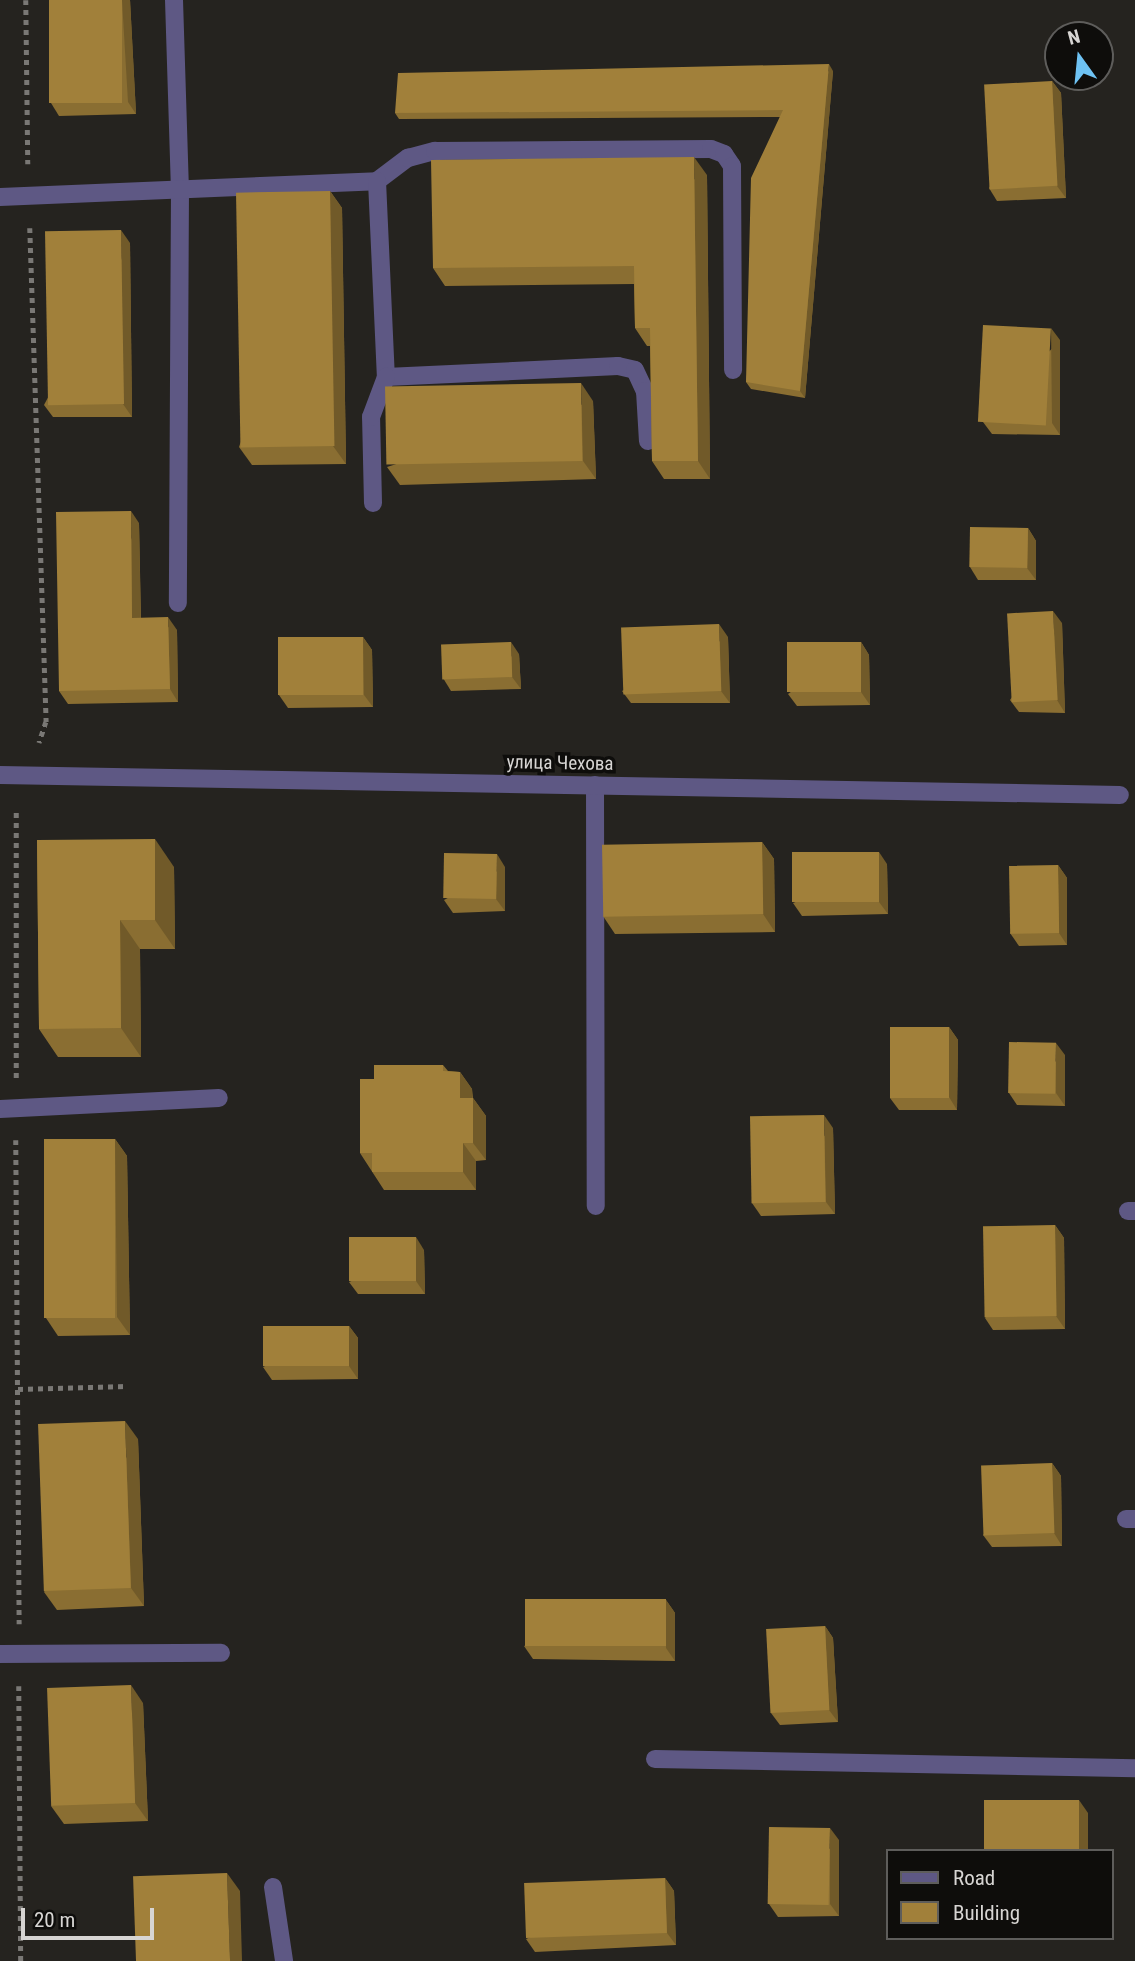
<!DOCTYPE html>
<meta charset="utf-8">
<style>
body{margin:0}
#map{position:relative;width:1135px;height:1961px;overflow:hidden;background:#25231f;font-family:"Roboto Condensed",sans-serif}
div>[style]{position:absolute}
.path>*{height:4.5px;margin-top:-2.25px;transform-origin:0;background:repeating-linear-gradient(90deg,#7a7875 0 5px,transparent 0 10px)}
.lane>*{height:18px;margin:-9px;padding:0 9px;transform-origin:9px;border-radius:9px;background:#5e5884}
.street>*{height:18px;margin:-9px;padding:0 9px;transform-origin:9px;border-radius:9px;background:#5e5884}
.wall>*{inset:0;background:#8a6e32}
.shaded-wall>*{inset:0;background:#715a29}
.building>*{inset:0;background:#a1803a;transform-origin:0 0}
span{translate:-50% -50%;white-space:nowrap;text-align:center;line-height:1.15;-webkit-text-stroke:7px #0e0d0b;paint-order:stroke}
.street-label{font-size:19px;color:#d7d5d3}
.legend{position:absolute;left:886px;top:1849px;width:228px;height:91px;box-sizing:border-box;background:#0e0d0b;border:2px solid #5e5d5b;margin:0;padding:9px 12px;list-style:none;font-size:21px;color:#d7d5d3}
.legend li{display:flex;align-items:center;gap:14px;height:35px}
.legend b{width:35px;border:2px solid #5e5d5b}
.north{position:absolute;left:1044px;top:21px;width:70px;height:70px;box-sizing:border-box;background:#0e0d0b;border:2px solid #5e5d5b;border-radius:50%;rotate:345deg;font-size:19px;font-weight:700;line-height:28px;text-align:center;color:#d7d5d3}
.north::after{content:'';display:block;margin:auto;width:24px;height:32px;background:#6ec2f3;clip-path:polygon(50% 0,100% 100%,50% 72%,0 100%)}
.scale{position:absolute;left:21px;top:1908px;width:133px;height:32px;box-sizing:border-box;border:4px solid #d7d5d3;border-top:0;padding-left:9px;font-size:21px;line-height:24px;white-space:nowrap;color:#d7d5d3;-webkit-text-stroke:5px #0e0d0b;paint-order:stroke}
</style>
<div id="map">
<div class="path">
<i style="left:26px;top:0;width:164px;rotate:89.3deg"></i>
<i style="left:30px;top:228px;width:494px;rotate:88.1deg"></i>
<i style="left:46px;top:722px;width:22px;rotate:108deg"></i>
<i style="left:16px;top:1078px;width:270px;rotate:-90deg"></i>
<i style="left:16px;top:1140px;width:484px;rotate:89.6deg"></i>
<i style="left:18px;top:1389px;width:109px;rotate:-1.6deg"></i>
<i style="left:19px;top:1686px;width:275px;rotate:89.6deg"></i>
</div>
<div class="lane">
<i style="left:174px;top:0;width:189px;rotate:88.2deg"></i>
<i style="left:180px;top:189px;width:414px;rotate:90.3deg"></i>
<i style="left:377px;top:181px;width:39px;rotate:-37deg"></i>
<i style="left:408px;top:158px;width:28px;rotate:-15deg"></i>
<i style="left:435px;top:151px;width:276px;rotate:-0.4deg"></i>
<i style="left:711px;top:149px;width:14px;rotate:21deg"></i>
<i style="left:724px;top:154px;width:14px;rotate:56deg"></i>
<i style="left:732px;top:166px;width:204px;rotate:89.7deg"></i>
<i style="left:0;top:197px;width:377px;rotate:-2.4deg"></i>
<i style="left:377px;top:181px;width:196px;rotate:87.4deg"></i>
<i style="left:386px;top:377px;width:232px;rotate:-2.7deg"></i>
<i style="left:618px;top:366px;width:17px;rotate:13deg"></i>
<i style="left:635px;top:370px;width:23px;rotate:65deg"></i>
<i style="left:645px;top:391px;width:50px;rotate:86.6deg"></i>
<i style="left:373px;top:503px;width:86px;rotate:-91.3deg"></i>
<i style="left:371px;top:417px;width:43px;rotate:-69.4deg"></i>
<i style="left:595px;top:785px;width:421px;rotate:89.9deg"></i>
<i style="left:0;top:1109px;width:219px;rotate:-2.9deg"></i>
<i style="left:1128px;top:1211px;width:7px"></i>
<i style="left:0;top:1654px;width:221px;rotate:-0.3deg"></i>
<i style="left:655px;top:1759px;width:480px;rotate:1.1deg"></i>
<i style="left:273px;top:1887px;width:75px;rotate:81.5deg"></i>
</div>
<div class="street">
<i style="left:0;top:775px;width:1120px;rotate:1.02deg"></i>
<i style="left:1126px;top:1519px;width:9px"></i>
</div>
<div class="wall">
<i style="clip-path:polygon(49px 0,130px 0,136px 114px,59px 116px,51px 103px)"></i>
<i style="clip-path:polygon(833px 71px,805px 398px,751px 389px,746px 382px,780px 117px,399px 119px,395px 113px)"></i>
<i style="clip-path:polygon(1052px 81px,1061px 93px,1066px 198px,997px 201px,989px 188px)"></i>
<i style="clip-path:polygon(707px 175px,710px 479px,664px 479px,652px 461px,650px 346px,647px 346px,635px 328px,634px 284px,445px 286px,433px 268px)"></i>
<i style="clip-path:polygon(330px 191px,342px 208px,346px 464px,252px 465px,239px 447px)"></i>
<i style="clip-path:polygon(130px 243px,132px 417px,53px 417px,44px 405px)"></i>
<i style="clip-path:polygon(1060px 340px,1060px 435px,992px 434px,983px 422px)"></i>
<i style="clip-path:polygon(593px 401px,596px 479px,400px 485px,387px 467px)"></i>
<i style="clip-path:polygon(139px 523px,141px 618px,177px 630px,178px 702px,68px 704px,59px 691px)"></i>
<i style="clip-path:polygon(1028px 528px,1036px 541px,1036px 580px,978px 580px,970px 567px)"></i>
<i style="clip-path:polygon(1062px 623px,1065px 713px,1019px 712px,1010px 700px)"></i>
<i style="clip-path:polygon(363px 637px,372px 650px,373px 707px,288px 708px,279px 695px)"></i>
<i style="clip-path:polygon(728px 637px,730px 703px,631px 703px,622px 691px)"></i>
<i style="clip-path:polygon(861px 642px,869px 655px,870px 705px,797px 706px,788px 694px)"></i>
<i style="clip-path:polygon(519px 654px,521px 689px,451px 691px,443px 678px)"></i>
<i style="clip-path:polygon(37px 840px,174px 867px,175px 949px,140px 949px,141px 1057px,58px 1057px,39px 1029px)"></i>
<i style="clip-path:polygon(762px 842px,774px 859px,775px 932px,615px 934px,603px 916px)"></i>
<i style="clip-path:polygon(887px 864px,888px 914px,802px 916px,793px 903px)"></i>
<i style="clip-path:polygon(1058px 865px,1067px 878px,1067px 945px,1019px 946px,1010px 933px)"></i>
<i style="clip-path:polygon(505px 867px,505px 911px,453px 913px,444px 900px)"></i>
<i style="clip-path:polygon(949px 1027px,958px 1040px,957px 1110px,899px 1110px,890px 1098px)"></i>
<i style="clip-path:polygon(1065px 1055px,1065px 1106px,1017px 1105px,1009px 1093px)"></i>
<i style="clip-path:polygon(443px 1065px,448px 1071px,460px 1072px,472px 1089px,473px 1098px,486px 1116px,486px 1160px,476px 1161px,476px 1190px,384px 1190px,360px 1153px,374px 1079px)"></i>
<i style="clip-path:polygon(833px 1128px,835px 1214px,761px 1216px,752px 1203px)"></i>
<i style="clip-path:polygon(115px 1139px,127px 1156px,130px 1335px,58px 1336px,46px 1318px)"></i>
<i style="clip-path:polygon(1055px 1225px,1064px 1238px,1065px 1329px,993px 1330px,985px 1318px)"></i>
<i style="clip-path:polygon(424px 1250px,425px 1294px,358px 1294px,349px 1282px)"></i>
<i style="clip-path:polygon(349px 1326px,358px 1338px,358px 1379px,272px 1380px,263px 1367px)"></i>
<i style="clip-path:polygon(138px 1439px,144px 1606px,57px 1610px,44px 1592px)"></i>
<i style="clip-path:polygon(1052px 1463px,1061px 1476px,1062px 1546px,992px 1547px,983px 1535px)"></i>
<i style="clip-path:polygon(666px 1600px,675px 1613px,675px 1661px,533px 1659px,524px 1646px)"></i>
<i style="clip-path:polygon(825px 1626px,833px 1638px,838px 1722px,780px 1725px,771px 1713px)"></i>
<i style="clip-path:polygon(143px 1703px,148px 1821px,64px 1824px,51px 1806px)"></i>
<i style="clip-path:polygon(839px 1840px,839px 1916px,778px 1917px,769px 1904px)"></i>
<i style="clip-path:polygon(665px 1878px,674px 1891px,676px 1945px,535px 1952px,526px 1939px)"></i>
</div>
<div class="shaded-wall">
<i style="clip-path:polygon(122px 0,130px 0,136px 114px,128px 102px)"></i>
<i style="clip-path:polygon(829px 64px,833px 71px,805px 398px,800px 391px)"></i>
<i style="clip-path:polygon(1052px 81px,1061px 93px,1066px 198px,1057px 186px)"></i>
<i style="clip-path:polygon(694px 157px,707px 175px,710px 479px,698px 461px)"></i>
<i style="clip-path:polygon(330px 191px,342px 208px,346px 464px,333px 446px)"></i>
<i style="clip-path:polygon(121px 230px,130px 243px,132px 417px,123px 404px)"></i>
<i style="clip-path:polygon(1051px 328px,1060px 340px,1060px 435px,1052px 423px)"></i>
<i style="clip-path:polygon(581px 383px,593px 401px,596px 479px,583px 461px)"></i>
<i style="clip-path:polygon(131px 511px,139px 523px,141px 631px,132px 618px)"></i>
<i style="clip-path:polygon(1028px 528px,1036px 541px,1036px 580px,1027px 568px)"></i>
<i style="clip-path:polygon(1053px 611px,1062px 623px,1065px 713px,1057px 700px)"></i>
<i style="clip-path:polygon(168px 617px,177px 630px,178px 702px,170px 689px)"></i>
<i style="clip-path:polygon(719px 624px,728px 637px,730px 703px,721px 691px)"></i>
<i style="clip-path:polygon(363px 637px,372px 650px,373px 707px,364px 695px)"></i>
<i style="clip-path:polygon(511px 642px,519px 654px,521px 689px,512px 677px)"></i>
<i style="clip-path:polygon(861px 642px,869px 655px,870px 705px,861px 692px)"></i>
<i style="clip-path:polygon(155px 839px,174px 867px,175px 949px,155px 920px)"></i>
<i style="clip-path:polygon(762px 842px,774px 859px,775px 932px,763px 914px)"></i>
<i style="clip-path:polygon(879px 852px,887px 864px,888px 914px,879px 902px)"></i>
<i style="clip-path:polygon(497px 854px,505px 867px,505px 911px,496px 899px)"></i>
<i style="clip-path:polygon(1058px 865px,1067px 878px,1067px 945px,1059px 933px)"></i>
<i style="clip-path:polygon(120px 920px,140px 949px,141px 1057px,121px 1028px)"></i>
<i style="clip-path:polygon(949px 1027px,958px 1040px,957px 1110px,949px 1097px)"></i>
<i style="clip-path:polygon(1056px 1043px,1065px 1055px,1065px 1106px,1056px 1093px)"></i>
<i style="clip-path:polygon(460px 1072px,472px 1089px,473px 1115px,460px 1098px)"></i>
<i style="clip-path:polygon(473px 1098px,486px 1116px,486px 1160px,473px 1143px)"></i>
<i style="clip-path:polygon(824px 1115px,833px 1128px,835px 1214px,826px 1202px)"></i>
<i style="clip-path:polygon(115px 1139px,127px 1156px,130px 1335px,117px 1317px)"></i>
<i style="clip-path:polygon(463px 1143px,476px 1161px,476px 1190px,463px 1172px)"></i>
<i style="clip-path:polygon(1055px 1225px,1064px 1238px,1065px 1329px,1056px 1316px)"></i>
<i style="clip-path:polygon(416px 1237px,424px 1250px,425px 1294px,416px 1281px)"></i>
<i style="clip-path:polygon(349px 1326px,358px 1338px,358px 1379px,349px 1366px)"></i>
<i style="clip-path:polygon(125px 1421px,138px 1439px,144px 1606px,131px 1588px)"></i>
<i style="clip-path:polygon(1052px 1463px,1061px 1476px,1062px 1546px,1054px 1533px)"></i>
<i style="clip-path:polygon(666px 1600px,675px 1613px,675px 1661px,666px 1648px)"></i>
<i style="clip-path:polygon(825px 1626px,833px 1638px,838px 1722px,829px 1710px)"></i>
<i style="clip-path:polygon(131px 1685px,143px 1703px,148px 1821px,135px 1803px)"></i>
<i style="clip-path:polygon(1079px 1800px,1088px 1813px,1088px 1851px,1079px 1851px)"></i>
<i style="clip-path:polygon(830px 1828px,839px 1840px,839px 1916px,830px 1904px)"></i>
<i style="clip-path:polygon(227px 1873px,240px 1891px,242px 1961px,230px 1961px)"></i>
<i style="clip-path:polygon(665px 1878px,674px 1891px,676px 1945px,667px 1933px)"></i>
</div>
<div class="building">
<i style="left:49px;top:0;width:73px;height:103px"></i>
<i style="clip-path:polygon(829px 64px,800px 391px,746px 382px,751px 178px,783px 110px,395px 113px,398px 73px)"></i>
<i style="left:1052px;top:81px;width:105px;height:68px;rotate:87deg"></i>
<i style="clip-path:polygon(694px 157px,698px 461px,652px 461px,650px 328px,635px 328px,634px 266px,433px 268px,431px 160px)"></i>
<i style="left:330px;top:191px;width:255px;height:94px;rotate:89deg"></i>
<i style="left:121px;top:230px;width:174px;height:76px;rotate:89deg"></i>
<i style="left:983px;top:325px;width:68px;height:97px;rotate:3deg"></i>
<i style="left:581px;top:383px;width:78px;height:196px;rotate:89deg"></i>
<i style="clip-path:polygon(131px 511px,132px 618px,168px 617px,170px 689px,59px 691px,56px 512px)"></i>
<i style="left:1028px;top:528px;width:40px;height:58px;rotate:91deg"></i>
<i style="left:1053px;top:611px;width:89px;height:46px;rotate:87deg"></i>
<i style="left:719px;top:624px;width:67px;height:98px;rotate:88deg"></i>
<i style="left:278px;top:637px;width:85px;height:58px"></i>
<i style="left:511px;top:642px;width:35px;height:70px;rotate:88deg"></i>
<i style="left:861px;top:642px;width:50px;height:74px;rotate:90deg"></i>
<i style="clip-path:polygon(155px 839px,155px 920px,120px 920px,121px 1028px,39px 1029px,37px 840px)"></i>
<i style="left:762px;top:842px;width:72px;height:160px;rotate:89deg"></i>
<i style="left:879px;top:852px;width:50px;height:87px;rotate:90deg"></i>
<i style="left:497px;top:854px;width:45px;height:53px;rotate:91deg"></i>
<i style="left:1058px;top:865px;width:68px;height:49px;rotate:89deg"></i>
<i style="left:890px;top:1027px;width:59px;height:71px"></i>
<i style="left:1009px;top:1042px;width:47px;height:51px;rotate:1deg"></i>
<i style="clip-path:polygon(374px 1065px,443px 1065px,443px 1071px,460px 1072px,460px 1098px,473px 1098px,473px 1143px,463px 1143px,463px 1172px,372px 1172px,372px 1153px,360px 1153px,360px 1079px,374px 1079px)"></i>
<i style="left:824px;top:1115px;width:87px;height:74px;rotate:89deg"></i>
<i style="left:44px;top:1139px;width:71px;height:179px"></i>
<i style="left:1055px;top:1225px;width:91px;height:72px;rotate:89deg"></i>
<i style="left:416px;top:1237px;width:44px;height:67px;rotate:90deg"></i>
<i style="left:349px;top:1326px;width:40px;height:86px;rotate:90deg"></i>
<i style="left:125px;top:1421px;width:167px;height:87px;rotate:88deg"></i>
<i style="left:1052px;top:1463px;width:70px;height:71px;rotate:88deg"></i>
<i style="left:525px;top:1599px;width:141px;height:47px"></i>
<i style="left:825px;top:1626px;width:84px;height:59px;rotate:87deg"></i>
<i style="left:131px;top:1685px;width:118px;height:84px;rotate:88deg"></i>
<i style="left:984px;top:1800px;width:95px;height:51px"></i>
<i style="left:769px;top:1827px;width:61px;height:77px;rotate:1deg"></i>
<i style="left:227px;top:1873px;width:88px;height:94px;rotate:88deg"></i>
<i style="left:665px;top:1878px;width:55px;height:141px;rotate:88deg"></i>
</div>
<div class="street-label">
<span style="left:560px;top:763px;rotate:1deg">улица Чехова</span>
</div>
<ul class="legend">
<li><b style="height:9px;background:#5e5884"></b>Road</li>
<li><b style="height:19px;background:#a1803a"></b>Building</li>
</ul>
<div class="north">N</div>
<div class="scale">20 m</div>
</div>
